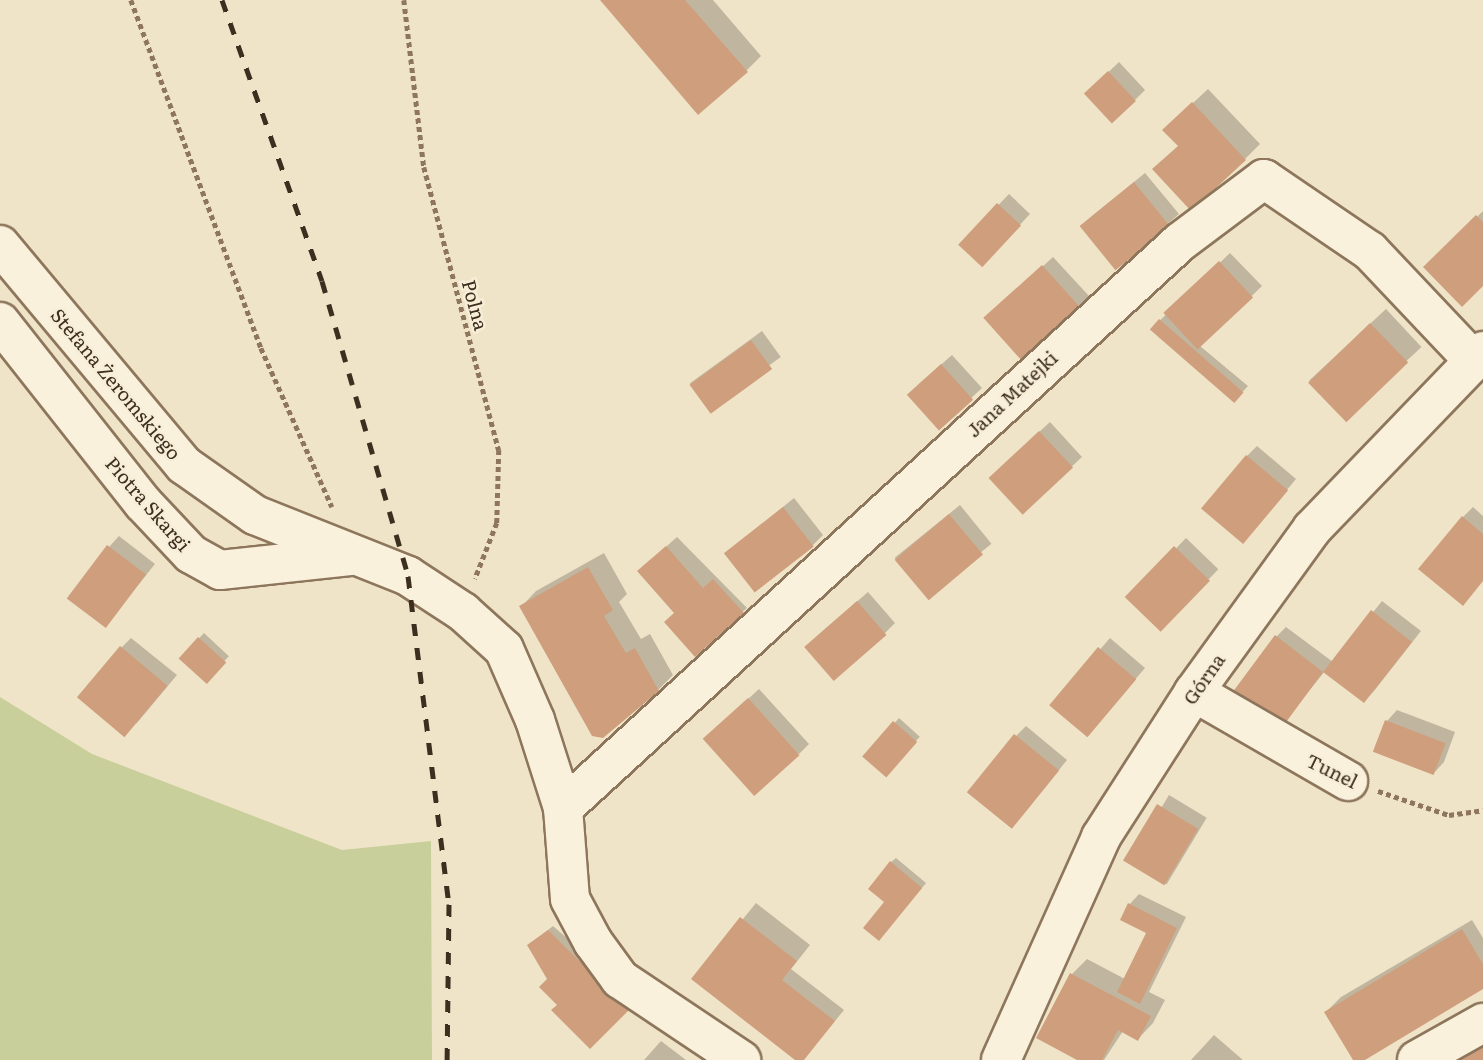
<!DOCTYPE html>
<meta charset="utf-8">
<style>
body{margin:0}
#map{position:relative;width:1483px;height:1060px;overflow:hidden;background:#f0e4c8;font-family:Literata,serif}
div>[style]{position:absolute}
.green>*{inset:0;background:#c9cf9b}
.shadow>*{inset:0;background:#0003;transform-origin:0 0}
.building>*{inset:0;background:#cf9f7d;transform-origin:0 0}
.path>*{height:4.5px;margin-top:-2.25px;transform-origin:0;background:repeating-linear-gradient(90deg,#8d765c 0 5px,transparent 0 8.5px)}
.roads{filter:drop-shadow(2px 0 #8d765c) drop-shadow(-2px 0 #8d765c) drop-shadow(0 2px #8d765c) drop-shadow(0 -2px #8d765c)}
.minor>*{height:38px;margin:-19px;padding:0 19px;transform-origin:19px;border-radius:19px;background:#faf1dc}
.rail>*{height:5px;margin-top:-2.5px;transform-origin:0;background:repeating-linear-gradient(90deg,#3d2e20 0 12px,transparent 0 24px)}
span{translate:-50% -50%;white-space:nowrap;text-align:center;line-height:1.15;-webkit-text-stroke:5px #f7eed8;paint-order:stroke}
.street-label{font-size:19px;color:#3d2e20}
</style>
<div id="map">
<div class="green">
<i style="clip-path:polygon(0 697px,92px 754px,342px 850px,431px 841px,432px 1060px,0 1060px)"></i>
</div>
<div class="shadow">
<i style="clip-path:polygon(602px 0,713px 0,761px 56px,746px 71px)"></i>
<i style="clip-path:polygon(1119px 62px,1145px 90px,1135px 100px,1097px 83px)"></i>
<i style="clip-path:polygon(1208px 89px,1260px 144px,1245px 159px,1179px 145px,1180px 115px)"></i>
<i style="clip-path:polygon(1145px 173px,1179px 214px,1116px 268px,1092px 216px)"></i>
<i style="clip-path:polygon(1009px 194px,1030px 214px,992px 255px,960px 245px)"></i>
<i style="clip-path:polygon(1483px 211px,1483px 283px,1426px 267px)"></i>
<i style="clip-path:polygon(1230px 253px,1262px 286px,1200px 346px,1248px 386px,1238px 397px,1152px 328px)"></i>
<i style="clip-path:polygon(1053px 257px,1089px 296px,1079px 306px,996px 309px)"></i>
<i style="left:1386px;top:309px;width:52px;height:105px;rotate:47deg"></i>
<i style="left:762px;top:331px;width:32px;height:89px;rotate:54deg"></i>
<i style="clip-path:polygon(952px 355px,982px 388px,939px 428px,919px 384px)"></i>
<i style="clip-path:polygon(1050px 422px,1082px 457px,1022px 513px,1000px 468px)"></i>
<i style="clip-path:polygon(1257px 446px,1296px 479px,1252px 532px,1247px 456px)"></i>
<i style="clip-path:polygon(794px 498px,823px 535px,813px 545px,737px 544px)"></i>
<i style="left:960px;top:505px;width:50px;height:84px;rotate:51deg"></i>
<i style="clip-path:polygon(1473px 507px,1483px 516px,1483px 581px,1463px 517px)"></i>
<i style="clip-path:polygon(119px 536px,155px 564px,105px 626px,109px 547px)"></i>
<i style="clip-path:polygon(677px 537px,747px 608px,695px 654px,650px 561px)"></i>
<i style="left:1186px;top:538px;width:45px;height:83px;rotate:44deg"></i>
<i style="clip-path:polygon(604px 553px,627px 594px,619px 602px,641px 639px,650px 634px,673px 675px,658px 690px,521px 607px,536px 591px)"></i>
<i style="clip-path:polygon(868px 592px,895px 623px,885px 633px,816px 637px)"></i>
<i style="clip-path:polygon(1382px 601px,1421px 631px,1374px 691px,1364px 701px,1325px 671px,1281px 726px,1276px 637px,1286px 627px,1333px 662px)"></i>
<i style="left:204px;top:633px;width:34px;height:34px;rotate:43deg"></i>
<i style="clip-path:polygon(131px 638px,177px 675px,136px 724px,121px 648px)"></i>
<i style="clip-path:polygon(1110px 638px,1145px 668px,1097px 724px,1052px 705px)"></i>
<i style="clip-path:polygon(759px 689px,809px 744px,799px 754px,715px 729px)"></i>
<i style="clip-path:polygon(1397px 710px,1455px 732px,1444px 762px,1434px 773px,1375px 751px,1387px 721px)"></i>
<i style="left:899px;top:718px;width:28px;height:51px;rotate:42deg"></i>
<i style="clip-path:polygon(1026px 726px,1067px 760px,1021px 817px,1016px 736px)"></i>
<i style="left:1169px;top:795px;width:44px;height:78px;rotate:31deg"></i>
<i style="clip-path:polygon(896px 858px,926px 883px,884px 934px,891px 862px)"></i>
<i style="clip-path:polygon(1139px 894px,1186px 917px,1149px 992px,1165px 1000px,1153px 1023px,1138px 1039px,1123px 1031px,1104px 1060px,1081px 1060px,1072px 974px,1087px 959px,1125px 979px,1148px 932px,1129px 905px)"></i>
<i style="clip-path:polygon(756px 903px,810px 945px,791px 969px,844px 1010px,803px 1060px,694px 979px)"></i>
<i style="clip-path:polygon(1472px 920px,1483px 938px,1483px 987px,1355px 1060px,1326px 1012px,1341px 997px)"></i>
<i style="clip-path:polygon(553px 926px,637px 999px,590px 1046px,559px 1005px,534px 941px)"></i>
<i style="clip-path:polygon(1214px 1035px,1243px 1060px,1191px 1060px)"></i>
<i style="clip-path:polygon(661px 1041px,686px 1060px,644px 1060px)"></i>
</div>
<div class="building">
<i style="clip-path:polygon(600px 0,685px 0,748px 72px,698px 115px)"></i>
<i style="left:1108px;top:71px;width:41px;height:33px;rotate:47deg"></i>
<i style="clip-path:polygon(1192px 102px,1246px 160px,1191px 211px,1152px 169px,1178px 146px,1162px 130px)"></i>
<i style="left:1134px;top:182px;width:57px;height:70px;rotate:51deg"></i>
<i style="left:997px;top:203px;width:33px;height:57px;rotate:43deg"></i>
<i style="clip-path:polygon(1476px 215px,1483px 222px,1483px 286px,1462px 307px,1423px 267px)"></i>
<i style="left:1219px;top:261px;width:50px;height:76px;rotate:47deg"></i>
<i style="left:1042px;top:265px;width:58px;height:79px;rotate:48deg"></i>
<i style="left:1159px;top:319px;width:112px;height:14px;rotate:41deg"></i>
<i style="left:1370px;top:323px;width:55px;height:86px;rotate:46deg"></i>
<i style="left:751px;top:340px;width:36px;height:76px;rotate:54deg"></i>
<i style="left:941px;top:364px;width:48px;height:46px;rotate:48deg"></i>
<i style="left:1039px;top:431px;width:50px;height:69px;rotate:47deg"></i>
<i style="left:1246px;top:455px;width:55px;height:70px;rotate:40deg"></i>
<i style="left:783px;top:507px;width:50px;height:75px;rotate:52deg"></i>
<i style="left:949px;top:514px;width:53px;height:71px;rotate:50deg"></i>
<i style="clip-path:polygon(1462px 516px,1483px 534px,1483px 581px,1463px 606px,1418px 569px)"></i>
<i style="left:107px;top:545px;width:49px;height:67px;rotate:37deg"></i>
<i style="clip-path:polygon(666px 546px,703px 588px,713px 579px,744px 613px,695px 657px,664px 622px,674px 613px,637px 571px)"></i>
<i style="left:1174px;top:546px;width:50px;height:71px;rotate:44deg"></i>
<i style="clip-path:polygon(588px 567px,613px 610px,604px 616px,626px 653px,635px 648px,659px 691px,603px 738px,592px 736px,519px 606px)"></i>
<i style="left:857px;top:601px;width:45px;height:70px;rotate:49deg"></i>
<i style="clip-path:polygon(1371px 610px,1412px 642px,1364px 703px,1323px 672px,1281px 729px,1232px 693px,1275px 635px,1323px 672px)"></i>
<i style="left:198px;top:637px;width:38px;height:29px;rotate:42deg"></i>
<i style="left:120px;top:646px;width:62px;height:67px;rotate:40deg"></i>
<i style="left:1098px;top:647px;width:50px;height:76px;rotate:40deg"></i>
<i style="left:748px;top:698px;width:77px;height:61px;rotate:48deg"></i>
<i style="left:1385px;top:720px;width:65px;height:34px;rotate:21deg"></i>
<i style="left:893px;top:721px;width:32px;height:47px;rotate:41deg"></i>
<i style="left:1014px;top:734px;width:58px;height:75px;rotate:39deg"></i>
<i style="left:1157px;top:804px;width:48px;height:66px;rotate:31deg"></i>
<i style="clip-path:polygon(890px 861px,922px 888px,879px 941px,863px 928px,884px 902px,868px 889px)"></i>
<i style="clip-path:polygon(1128px 903px,1177px 928px,1140px 1004px,1117px 992px,1146px 933px,1120px 920px)"></i>
<i style="clip-path:polygon(740px 917px,797px 961px,782px 980px,835px 1021px,804px 1060px,795px 1060px,691px 979px)"></i>
<i style="clip-path:polygon(1462px 929px,1483px 964px,1483px 989px,1365px 1060px,1353px 1060px,1324px 1012px)"></i>
<i style="clip-path:polygon(548px 930px,629px 1010px,590px 1049px,551px 1010px,557px 1005px,539px 987px,547px 979px,527px 945px)"></i>
<i style="clip-path:polygon(1070px 973px,1151px 1016px,1138px 1041px,1118px 1030px,1102px 1060px,1077px 1060px,1036px 1038px)"></i>
<i style="clip-path:polygon(1483px 1045px,1483px 1060px,1458px 1060px)"></i>
</div>
<div class="path">
<i style="left:131px;top:0;width:371px;rotate:69.5deg"></i>
<i style="left:261px;top:348px;width:174px;rotate:65.9deg"></i>
<i style="left:404px;top:0;width:168px;rotate:83.2deg"></i>
<i style="left:424px;top:167px;width:293px;rotate:75.2deg"></i>
<i style="left:499px;top:450px;width:73px;rotate:91.6deg"></i>
<i style="left:497px;top:523px;width:60px;rotate:111.4deg"></i>
<i style="left:1378px;top:791px;width:75px;rotate:18.7deg"></i>
<i style="left:1449px;top:815px;width:34px;rotate:-8deg"></i>
</div>
<div class="roads">
<div class="minor">
<i style="left:0;top:245px;width:287px;rotate:50.1deg"></i>
<i style="left:184px;top:465px;width:87px;rotate:35.2deg"></i>
<i style="left:255px;top:515px;width:165px;rotate:21.7deg"></i>
<i style="left:408px;top:576px;width:66px;rotate:33.2deg"></i>
<i style="left:463px;top:612px;width:55px;rotate:42.1deg"></i>
<i style="left:504px;top:649px;width:77px;rotate:66.4deg"></i>
<i style="left:535px;top:720px;width:92px;rotate:72.3deg"></i>
<i style="left:563px;top:808px;width:91px;rotate:85.6deg"></i>
<i style="left:570px;top:899px;width:49px;rotate:61.9deg"></i>
<i style="left:593px;top:942px;width:46px;rotate:53.9deg"></i>
<i style="left:620px;top:979px;width:146px;rotate:33.8deg"></i>
<i style="left:0;top:322px;width:231px;rotate:51.7deg"></i>
<i style="left:143px;top:503px;width:70px;rotate:46.7deg"></i>
<i style="left:191px;top:554px;width:33px;rotate:29deg"></i>
<i style="left:220px;top:570px;width:133px;rotate:-6.1deg"></i>
<i style="left:1194px;top:692px;width:178px;rotate:30deg"></i>
<i style="left:563px;top:808px;width:837px;rotate:-42.53deg"></i>
<i style="left:1180px;top:242px;width:105px;rotate:-36.9deg"></i>
<i style="left:1264px;top:179px;width:128px;rotate:34.2deg"></i>
<i style="left:1370px;top:251px;width:151px;rotate:46.6deg"></i>
<i style="left:1001px;top:1060px;width:244px;rotate:-65.8deg"></i>
<i style="left:1101px;top:837px;width:172px;rotate:-57.3deg"></i>
<i style="left:1194px;top:692px;width:201px;rotate:-54.1deg"></i>
<i style="left:1312px;top:529px;width:247px;rotate:-46.1deg"></i>
<i style="left:1417px;top:1060px;width:76px;rotate:-29.3deg"></i>
</div>
</div>
<div class="rail">
<i style="left:222px;top:0;width:298px;rotate:70.4deg"></i>
<i style="left:322px;top:281px;width:307px;rotate:73.7deg"></i>
<i style="left:408px;top:576px;width:331px;rotate:82.9deg"></i>
<i style="left:449px;top:904px;width:156px;rotate:90.7deg"></i>
</div>
<div class="street-label">
<span style="left:475px;top:305px;rotate:75deg">Polna</span>
<span style="left:116px;top:384px;rotate:50deg">Stefana Żeromskiego</span>
<span style="left:1012px;top:394px;rotate:-43deg">Jana Matejki</span>
<span style="left:148px;top:504px;rotate:49deg">Piotra Skargi</span>
<span style="left:1204px;top:679px;rotate:-55deg">Górna</span>
<span style="left:1332px;top:771px;rotate:26deg">Tunel</span>
</div>
</div>
